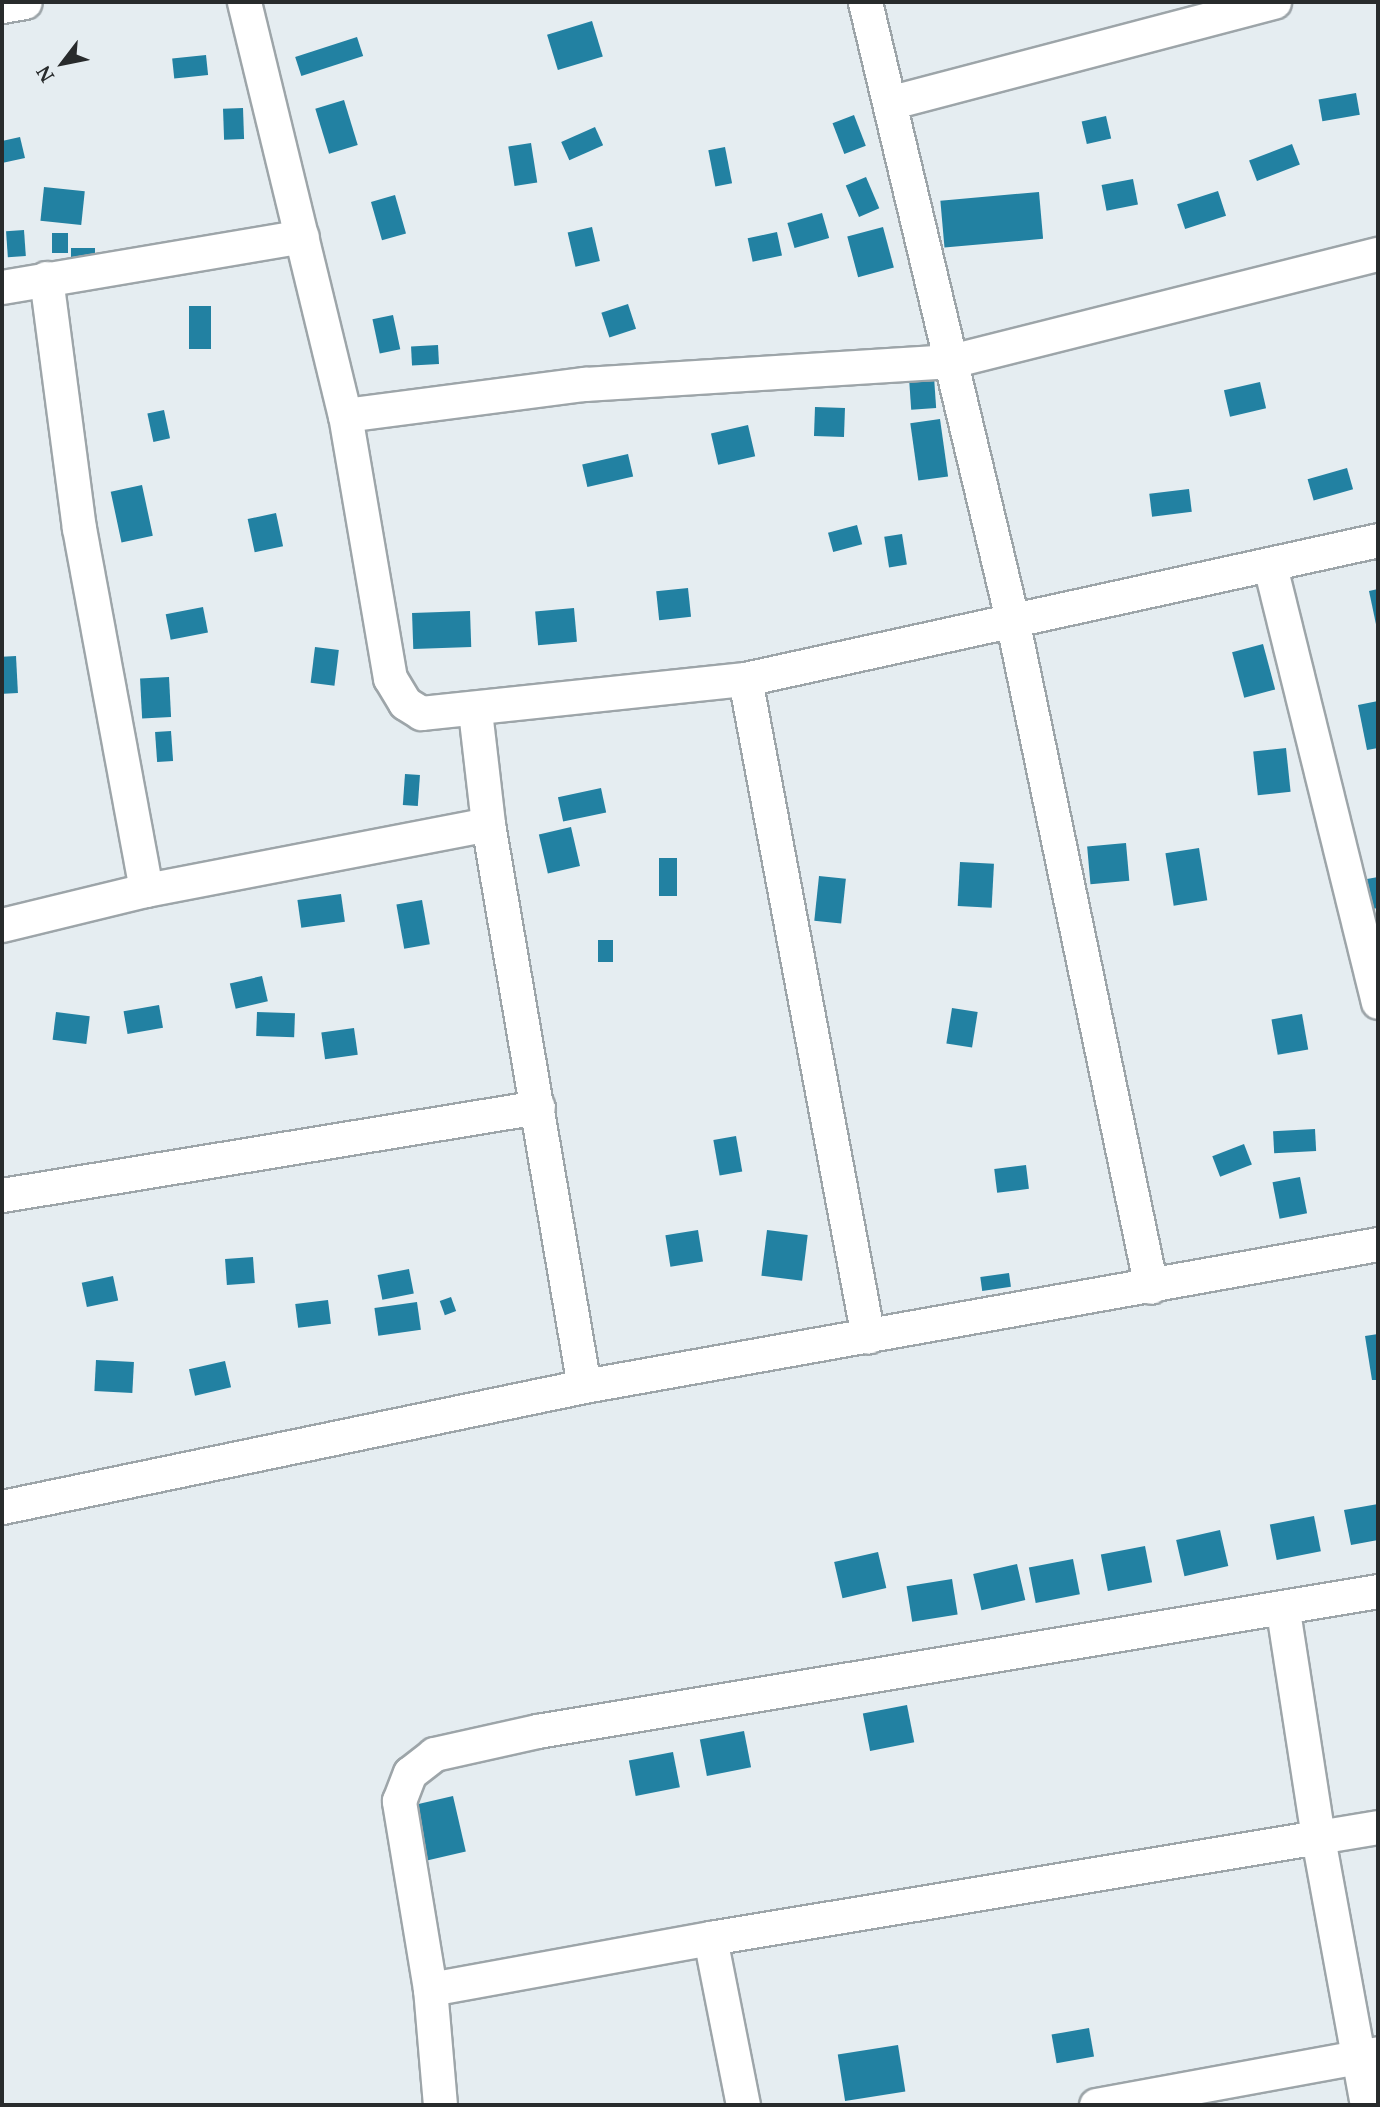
<!DOCTYPE html>
<style>
body{margin:0}
#map{position:relative;width:1380px;height:2107px;overflow:hidden;background:#e5edf1;font-family:"Noto Serif",serif}
div>[style]{position:absolute}
.building>*{inset:0;background:#2281a2;transform-origin:0 0}
.roads{filter:drop-shadow(2px 0 #9da5a9) drop-shadow(-2px 0 #9da5a9) drop-shadow(0 2px #9da5a9) drop-shadow(0 -2px #9da5a9)}
.minor>*{height:33px;margin:-16.5px;padding:0 16.5px;transform-origin:16.5px;border-radius:16.5px;background:#fff}
span{translate:-50% -50%;white-space:nowrap;text-align:center;line-height:1.15;-webkit-text-stroke:5px #e5edf1;paint-order:stroke}
.frame{position:absolute;inset:0;border:4px solid #282b2c;pointer-events:none}
.north{position:absolute;left:28px;top:28px;width:70px;height:70px;-webkit-text-stroke:5px #e5edf1;paint-order:stroke;rotate:238deg;font-size:19px;font-weight:700;line-height:28px;text-align:center;color:#282b2c}
.north::after{content:'';display:block;margin:auto;width:24px;height:32px;background:#282b2c;clip-path:polygon(50% 0,100% 100%,50% 72%,0 100%)}
</style>
<div id="map">
<div class="building">
<i style="left:592px;top:21px;width:37px;height:47px;rotate:73deg"></i>
<i style="left:357px;top:37px;width:20px;height:65px;rotate:72deg"></i>
<i style="left:206px;top:55px;width:20px;height:34px;rotate:84deg"></i>
<i style="left:1356px;top:93px;width:22px;height:38px;rotate:80deg"></i>
<i style="left:344px;top:100px;width:47px;height:30px;rotate:73deg"></i>
<i style="left:243px;top:108px;width:31px;height:20px;rotate:88deg"></i>
<i style="left:854px;top:115px;width:33px;height:23px;rotate:69deg"></i>
<i style="left:1106px;top:116px;width:23px;height:25px;rotate:77deg"></i>
<i style="left:595px;top:127px;width:20px;height:37px;rotate:66deg"></i>
<i style="clip-path:polygon(20px 137px,25px 158px,2px 163px,2px 141px)"></i>
<i style="left:531px;top:143px;width:40px;height:23px;rotate:81deg"></i>
<i style="left:1292px;top:144px;width:22px;height:46px;rotate:69deg"></i>
<i style="left:725px;top:147px;width:37px;height:17px;rotate:79deg"></i>
<i style="left:866px;top:177px;width:34px;height:22px;rotate:67deg"></i>
<i style="left:1133px;top:179px;width:26px;height:32px;rotate:79deg"></i>
<i style="left:44px;top:187px;width:41px;height:34px;rotate:6deg"></i>
<i style="left:1218px;top:191px;width:26px;height:43px;rotate:72deg"></i>
<i style="left:1039px;top:192px;width:47px;height:99px;rotate:85deg"></i>
<i style="left:395px;top:195px;width:40px;height:25px;rotate:74deg"></i>
<i style="left:822px;top:213px;width:26px;height:36px;rotate:74deg"></i>
<i style="left:592px;top:227px;width:35px;height:25px;rotate:77deg"></i>
<i style="left:883px;top:227px;width:42px;height:37px;rotate:75deg"></i>
<i style="left:24px;top:230px;width:26px;height:18px;rotate:86deg"></i>
<i style="left:777px;top:232px;width:24px;height:30px;rotate:78deg"></i>
<i style="left:52px;top:233px;width:16px;height:20px"></i>
<i style="left:71px;top:248px;width:24px;height:18px"></i>
<i style="left:628px;top:304px;width:26px;height:28px;rotate:72deg"></i>
<i style="left:189px;top:306px;width:22px;height:43px"></i>
<i style="left:393px;top:315px;width:35px;height:21px;rotate:78deg"></i>
<i style="left:438px;top:345px;width:19px;height:27px;rotate:87deg"></i>
<i style="left:934px;top:377px;width:31px;height:25px;rotate:86deg"></i>
<i style="left:1260px;top:382px;width:27px;height:37px;rotate:77deg"></i>
<i style="left:815px;top:407px;width:30px;height:29px;rotate:2deg"></i>
<i style="left:164px;top:410px;width:29px;height:17px;rotate:78deg"></i>
<i style="left:940px;top:419px;width:58px;height:30px;rotate:82deg"></i>
<i style="left:748px;top:425px;width:32px;height:38px;rotate:77deg"></i>
<i style="left:628px;top:454px;width:23px;height:47px;rotate:77deg"></i>
<i style="left:1347px;top:468px;width:22px;height:41px;rotate:74deg"></i>
<i style="left:142px;top:485px;width:52px;height:32px;rotate:78deg"></i>
<i style="left:1189px;top:489px;width:23px;height:40px;rotate:83deg"></i>
<i style="left:276px;top:513px;width:34px;height:29px;rotate:78deg"></i>
<i style="left:857px;top:525px;width:20px;height:30px;rotate:75deg"></i>
<i style="left:902px;top:534px;width:31px;height:18px;rotate:81deg"></i>
<i style="left:688px;top:588px;width:29px;height:32px;rotate:84deg"></i>
<i style="clip-path:polygon(1378px 589px,1378px 629px,1377px 629px,1369px 591px)"></i>
<i style="left:203px;top:607px;width:26px;height:38px;rotate:79deg"></i>
<i style="left:574px;top:608px;width:34px;height:39px;rotate:85deg"></i>
<i style="left:470px;top:611px;width:36px;height:58px;rotate:88deg"></i>
<i style="left:1263px;top:644px;width:47px;height:32px;rotate:75deg"></i>
<i style="left:315px;top:647px;width:24px;height:36px;rotate:7deg"></i>
<i style="left:16px;top:656px;width:37px;height:14px;rotate:87deg"></i>
<i style="left:169px;top:677px;width:40px;height:29px;rotate:87deg"></i>
<i style="clip-path:polygon(1378px 701px,1378px 748px,1367px 750px,1358px 705px)"></i>
<i style="left:171px;top:731px;width:30px;height:16px;rotate:86deg"></i>
<i style="left:1286px;top:748px;width:44px;height:33px;rotate:84deg"></i>
<i style="left:405px;top:774px;width:15px;height:31px;rotate:4deg"></i>
<i style="left:601px;top:788px;width:25px;height:44px;rotate:78deg"></i>
<i style="left:571px;top:827px;width:40px;height:33px;rotate:77deg"></i>
<i style="left:1126px;top:843px;width:38px;height:39px;rotate:85deg"></i>
<i style="left:1199px;top:848px;width:53px;height:34px;rotate:81deg"></i>
<i style="left:659px;top:858px;width:18px;height:38px"></i>
<i style="left:960px;top:862px;width:34px;height:44px;rotate:3deg"></i>
<i style="left:819px;top:876px;width:27px;height:45px;rotate:6deg"></i>
<i style="clip-path:polygon(1378px 877px,1378px 908px,1372px 909px,1367px 879px)"></i>
<i style="left:341px;top:894px;width:28px;height:44px;rotate:82deg"></i>
<i style="left:422px;top:900px;width:45px;height:26px;rotate:80deg"></i>
<i style="left:598px;top:940px;width:15px;height:22px"></i>
<i style="left:262px;top:976px;width:26px;height:33px;rotate:77deg"></i>
<i style="left:159px;top:1005px;width:23px;height:36px;rotate:80deg"></i>
<i style="left:952px;top:1008px;width:26px;height:36px;rotate:9deg"></i>
<i style="left:56px;top:1012px;width:34px;height:28px;rotate:7deg"></i>
<i style="left:257px;top:1012px;width:38px;height:24px;rotate:2deg"></i>
<i style="left:1302px;top:1014px;width:36px;height:31px;rotate:80deg"></i>
<i style="left:354px;top:1028px;width:27px;height:33px;rotate:82deg"></i>
<i style="left:1315px;top:1129px;width:22px;height:42px;rotate:87deg"></i>
<i style="left:736px;top:1136px;width:36px;height:23px;rotate:80deg"></i>
<i style="left:1244px;top:1144px;width:22px;height:34px;rotate:69deg"></i>
<i style="left:1026px;top:1165px;width:24px;height:32px;rotate:83deg"></i>
<i style="left:1300px;top:1177px;width:37px;height:28px;rotate:79deg"></i>
<i style="left:698px;top:1230px;width:32px;height:33px;rotate:81deg"></i>
<i style="left:767px;top:1230px;width:41px;height:46px;rotate:7deg"></i>
<i style="left:253px;top:1257px;width:26px;height:28px;rotate:86deg"></i>
<i style="left:409px;top:1269px;width:25px;height:32px;rotate:79deg"></i>
<i style="left:1009px;top:1273px;width:14px;height:29px;rotate:82deg"></i>
<i style="left:113px;top:1276px;width:25px;height:32px;rotate:78deg"></i>
<i style="left:451px;top:1297px;width:15px;height:12px;rotate:70deg"></i>
<i style="left:328px;top:1300px;width:24px;height:33px;rotate:83deg"></i>
<i style="left:417px;top:1302px;width:28px;height:43px;rotate:82deg"></i>
<i style="clip-path:polygon(1378px 1334px,1378px 1380px,1372px 1380px,1365px 1336px)"></i>
<i style="left:96px;top:1360px;width:38px;height:31px;rotate:3deg"></i>
<i style="left:225px;top:1361px;width:27px;height:37px;rotate:77deg"></i>
<i style="clip-path:polygon(1378px 1504px,1378px 1540px,1351px 1545px,1344px 1510px)"></i>
<i style="left:1314px;top:1516px;width:36px;height:45px;rotate:79deg"></i>
<i style="left:1220px;top:1530px;width:37px;height:45px;rotate:77deg"></i>
<i style="left:1145px;top:1546px;width:37px;height:45px;rotate:79deg"></i>
<i style="left:878px;top:1552px;width:37px;height:45px;rotate:77deg"></i>
<i style="left:1073px;top:1559px;width:36px;height:45px;rotate:79deg"></i>
<i style="left:1017px;top:1564px;width:37px;height:45px;rotate:77deg"></i>
<i style="left:952px;top:1579px;width:36px;height:46px;rotate:81deg"></i>
<i style="left:907px;top:1705px;width:38px;height:45px;rotate:79deg"></i>
<i style="left:744px;top:1731px;width:37px;height:45px;rotate:79deg"></i>
<i style="left:673px;top:1752px;width:36px;height:45px;rotate:79deg"></i>
<i style="left:453px;top:1796px;width:57px;height:41px;rotate:77deg"></i>
<i style="left:1089px;top:2028px;width:29px;height:38px;rotate:80deg"></i>
<i style="left:898px;top:2045px;width:47px;height:61px;rotate:81deg"></i>
</div>
<div class="roads">
<div class="minor">
<i style="left:244px;top:2px;width:425px;rotate:76.3deg"></i>
<i style="left:345px;top:415px;width:267px;rotate:80.3deg"></i>
<i style="left:390px;top:678px;width:29px;rotate:59deg"></i>
<i style="left:405px;top:703px;width:19px;rotate:32deg"></i>
<i style="left:421px;top:713px;width:326px;rotate:-6deg"></i>
<i style="left:745px;top:679px;width:648px;rotate:-12.38deg"></i>
<i style="left:865px;top:2px;width:634px;rotate:76.6deg"></i>
<i style="left:1012px;top:619px;width:682px;rotate:78.25deg"></i>
<i style="left:2px;top:6px;width:23px;rotate:-10deg"></i>
<i style="left:892px;top:102px;width:395px;rotate:-14.7deg"></i>
<i style="left:46px;top:278px;width:252px;rotate:82.5deg"></i>
<i style="left:79px;top:528px;width:368px;rotate:79.5deg"></i>
<i style="left:2px;top:287px;width:304px;rotate:-9.6deg"></i>
<i style="left:345px;top:415px;width:242px;rotate:-7.4deg"></i>
<i style="left:585px;top:384px;width:367px;rotate:-3.6deg"></i>
<i style="left:951px;top:361px;width:440px;rotate:-14.1deg"></i>
<i style="left:1270px;top:566px;width:449px;rotate:76.1deg"></i>
<i style="left:745px;top:679px;width:669px;rotate:79.41deg"></i>
<i style="left:475px;top:711px;width:114px;rotate:83.4deg"></i>
<i style="left:488px;top:824px;width:570px;rotate:80.31deg"></i>
<i style="left:2px;top:925px;width:148px;rotate:-13.7deg"></i>
<i style="left:146px;top:890px;width:348px;rotate:-10.9deg"></i>
<i style="left:2px;top:1195px;width:543px;rotate:-9.32deg"></i>
<i style="left:2px;top:1507px;width:594px;rotate:-11.74deg"></i>
<i style="left:584px;top:1386px;width:807px;rotate:-10.14deg"></i>
<i style="left:430px;top:1989px;width:285px;rotate:-10.3deg"></i>
<i style="left:440px;top:2105px;width:116px;rotate:-94.9deg"></i>
<i style="left:430px;top:1989px;width:191px;rotate:-99.4deg"></i>
<i style="left:399px;top:1801px;width:30px;rotate:-69deg"></i>
<i style="left:410px;top:1773px;width:31px;rotate:-38deg"></i>
<i style="left:434px;top:1754px;width:106px;rotate:-12.6deg"></i>
<i style="left:537px;top:1731px;width:853px;rotate:-9.45deg"></i>
<i style="left:743px;top:2105px;width:170px;rotate:-101.2deg"></i>
<i style="left:710px;top:1938px;width:616px;rotate:-9.43deg"></i>
<i style="left:1318px;top:1837px;width:230px;rotate:-98.8deg"></i>
<i style="left:1096px;top:2105px;width:287px;rotate:-10.4deg"></i>
<i style="left:1367px;top:2105px;width:272px;rotate:-100.4deg"></i>
<i style="left:1318px;top:1837px;width:61px;rotate:-9.5deg"></i>
</div>
</div>
<div class="frame"></div>
<div class="north">N</div>
</div>
